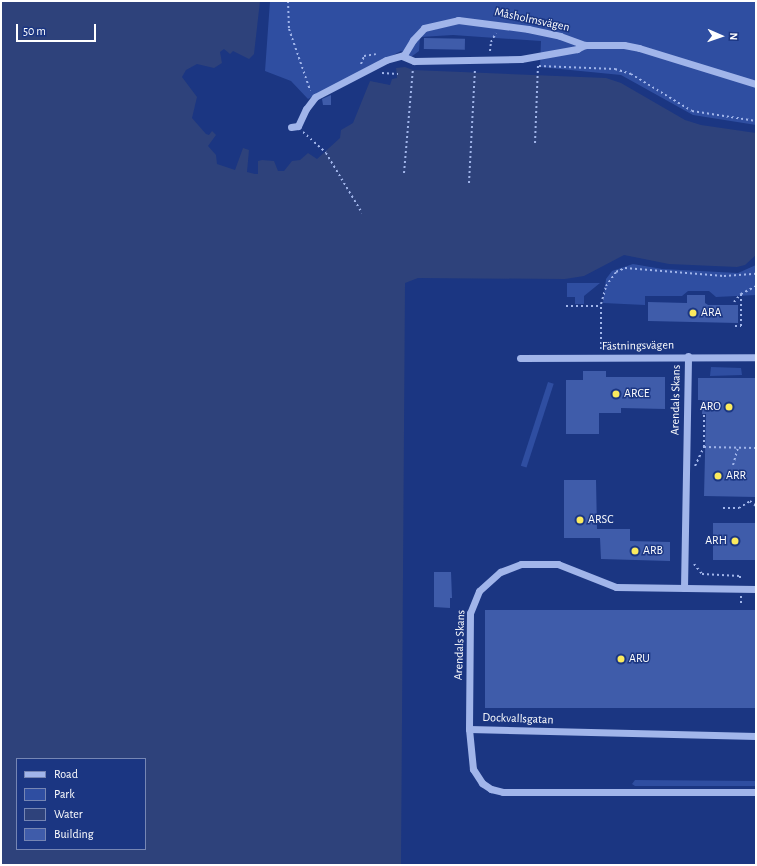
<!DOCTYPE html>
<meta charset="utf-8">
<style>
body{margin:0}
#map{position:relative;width:757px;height:866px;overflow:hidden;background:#1b3682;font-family:"Alegreya Sans",sans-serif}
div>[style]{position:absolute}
.green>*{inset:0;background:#2f4ea1;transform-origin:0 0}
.water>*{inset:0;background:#2e427b}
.building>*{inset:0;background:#3f5caa;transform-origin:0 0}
.path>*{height:2px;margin-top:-1px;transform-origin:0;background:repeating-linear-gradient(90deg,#a1b5ea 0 2px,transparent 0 5px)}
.minor>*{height:7px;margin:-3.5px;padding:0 3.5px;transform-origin:3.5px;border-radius:3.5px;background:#a1b5ea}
.dots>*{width:11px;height:11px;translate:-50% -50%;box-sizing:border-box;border:2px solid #1b3682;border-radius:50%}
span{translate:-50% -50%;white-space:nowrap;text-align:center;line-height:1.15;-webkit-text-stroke:3px #1b3682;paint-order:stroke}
.street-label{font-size:12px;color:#fff}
.poi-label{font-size:12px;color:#fff}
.left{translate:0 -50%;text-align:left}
.right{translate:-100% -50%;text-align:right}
.frame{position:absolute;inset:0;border:2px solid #fff;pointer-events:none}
.legend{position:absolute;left:16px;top:758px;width:130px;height:92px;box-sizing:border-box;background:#1b3682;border:1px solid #7686b4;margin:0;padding:5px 7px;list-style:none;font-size:12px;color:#fff}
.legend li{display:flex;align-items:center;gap:8px;height:20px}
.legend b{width:20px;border:1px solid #7686b4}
.north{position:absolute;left:701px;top:16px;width:40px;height:40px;-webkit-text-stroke:3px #1b3682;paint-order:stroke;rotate:92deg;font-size:11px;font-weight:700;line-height:16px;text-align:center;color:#fff}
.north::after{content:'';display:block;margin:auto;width:14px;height:18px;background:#fff;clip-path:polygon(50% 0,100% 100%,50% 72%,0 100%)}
.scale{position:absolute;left:16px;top:24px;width:80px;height:18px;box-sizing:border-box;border:2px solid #fff;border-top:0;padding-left:5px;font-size:12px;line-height:14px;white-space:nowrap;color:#fff;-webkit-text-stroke:3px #1b3682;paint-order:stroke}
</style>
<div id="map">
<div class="green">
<i style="clip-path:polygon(270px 1px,756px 1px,756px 125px,693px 115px,621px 75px,540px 67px,541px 41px,453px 35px,420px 37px,419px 51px,411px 57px,401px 51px,308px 99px,291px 81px,265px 71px)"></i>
<i style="clip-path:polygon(633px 264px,662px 269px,738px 273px,756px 265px,756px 295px,716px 297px,709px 291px,688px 291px,682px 296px,645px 296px,645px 305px,603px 303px,606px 279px,612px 271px)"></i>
<i style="clip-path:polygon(567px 283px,600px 283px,584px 296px,584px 304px,575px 304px,575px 297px,567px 297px)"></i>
<i style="clip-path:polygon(711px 367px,741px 368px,742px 375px,710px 376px)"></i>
<i style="left:548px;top:382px;width:6px;height:88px;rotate:18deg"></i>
<i style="clip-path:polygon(635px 780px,756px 781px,756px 786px,635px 786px,632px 784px)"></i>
</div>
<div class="water">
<i style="clip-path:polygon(evenodd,1px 1px,260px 1px,254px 54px,249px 59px,233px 51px,230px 54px,224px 49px,220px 52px,222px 63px,214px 68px,197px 64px,186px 70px,182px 77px,197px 97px,192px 118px,206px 134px,209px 135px,212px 131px,216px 135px,208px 146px,216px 155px,217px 164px,235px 170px,243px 148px,249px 150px,247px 172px,255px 174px,258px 174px,258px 161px,262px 160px,274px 161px,278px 171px,284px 171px,292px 161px,300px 160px,308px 153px,317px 159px,340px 138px,341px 130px,353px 123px,370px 81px,390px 85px,392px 79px,397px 78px,396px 68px,405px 67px,413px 70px,606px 78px,621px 83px,685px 120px,701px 125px,756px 133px,756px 255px,745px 265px,737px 267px,669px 264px,624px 255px,584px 276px,565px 279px,418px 278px,405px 283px,401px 865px,1px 865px,1px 1px,17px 759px,145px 759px,145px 849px,17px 849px,17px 759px)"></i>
</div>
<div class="building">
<i style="left:424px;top:38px;width:41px;height:11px;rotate:1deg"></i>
<i style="clip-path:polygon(331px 95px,331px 105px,323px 105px,322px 99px)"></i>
<i style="clip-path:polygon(687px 295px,705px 295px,705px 303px,708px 305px,738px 305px,738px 323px,648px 321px,648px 302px,687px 303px)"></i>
<i style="clip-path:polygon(583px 371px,606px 371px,606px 377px,665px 377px,665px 409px,621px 408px,621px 413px,599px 413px,599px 434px,566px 434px,566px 380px,583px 380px)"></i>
<i style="clip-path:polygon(698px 378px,756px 378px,756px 497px,704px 496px,706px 414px,702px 414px,702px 400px,698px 400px)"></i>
<i style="clip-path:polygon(564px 480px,596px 480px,597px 529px,630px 529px,630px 541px,670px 542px,670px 561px,601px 559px,600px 538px,564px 538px)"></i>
<i style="left:713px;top:523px;width:43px;height:37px"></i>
<i style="clip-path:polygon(434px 572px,451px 572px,452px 598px,450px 598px,450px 608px,434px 607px)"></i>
<i style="left:485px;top:610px;width:271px;height:98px"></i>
</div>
<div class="path">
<i style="left:288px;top:1px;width:28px;rotate:88deg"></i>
<i style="left:289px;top:29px;width:65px;rotate:71deg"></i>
<i style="left:490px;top:51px;width:9px;rotate:-84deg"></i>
<i style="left:491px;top:42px;width:10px;rotate:-61deg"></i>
<i style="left:361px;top:64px;width:9px;rotate:-69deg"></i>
<i style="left:364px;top:56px;width:12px;rotate:-9deg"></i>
<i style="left:539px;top:66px;width:76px;rotate:2.3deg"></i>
<i style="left:615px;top:69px;width:17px;rotate:17deg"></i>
<i style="left:631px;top:74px;width:71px;rotate:31.2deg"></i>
<i style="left:692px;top:111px;width:65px;rotate:8.9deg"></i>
<i style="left:382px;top:73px;width:16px;rotate:4deg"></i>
<i style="left:303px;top:132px;width:31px;rotate:42deg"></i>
<i style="left:326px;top:153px;width:70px;rotate:59deg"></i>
<i style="left:535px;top:143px;width:78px;rotate:-87.8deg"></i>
<i style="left:404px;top:173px;width:105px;rotate:-85.1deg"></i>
<i style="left:469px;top:183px;width:115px;rotate:-87deg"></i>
<i style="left:734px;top:302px;width:11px;rotate:-49deg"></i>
<i style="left:741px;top:294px;width:17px;rotate:-28deg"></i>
<i style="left:566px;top:306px;width:35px"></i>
<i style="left:735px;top:326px;width:6px"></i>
<i style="left:741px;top:326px;width:32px;rotate:-90deg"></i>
<i style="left:601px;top:349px;width:45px;rotate:-90deg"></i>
<i style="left:601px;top:304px;width:19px;rotate:-74deg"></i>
<i style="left:606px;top:286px;width:17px;rotate:-54deg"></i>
<i style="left:616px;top:272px;width:10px;rotate:-24deg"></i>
<i style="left:625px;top:268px;width:99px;rotate:4.6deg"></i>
<i style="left:724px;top:276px;width:32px;rotate:-4deg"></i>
<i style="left:704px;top:447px;width:32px;rotate:-90deg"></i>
<i style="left:733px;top:465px;width:18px;rotate:-74deg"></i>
<i style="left:695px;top:466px;width:21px;rotate:-65deg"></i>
<i style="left:704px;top:447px;width:52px;rotate:1.1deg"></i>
<i style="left:723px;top:508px;width:16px"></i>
<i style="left:739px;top:508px;width:13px;rotate:-32deg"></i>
<i style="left:750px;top:501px;width:8px;rotate:40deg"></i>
<i style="left:694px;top:564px;width:13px;rotate:51deg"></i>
<i style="left:702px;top:574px;width:38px;rotate:3deg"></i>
<i style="left:740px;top:576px;width:4px;rotate:90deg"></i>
<i style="left:741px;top:596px;width:8px;rotate:90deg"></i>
</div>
<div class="minor">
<i style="left:402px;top:56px;width:13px;rotate:23deg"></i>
<i style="left:414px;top:61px;width:107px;rotate:-1.1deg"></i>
<i style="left:521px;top:59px;width:57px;rotate:-10.1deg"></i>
<i style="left:577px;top:49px;width:9px;rotate:-27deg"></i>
<i style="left:291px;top:127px;width:7px;rotate:-8deg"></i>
<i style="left:298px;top:126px;width:19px;rotate:-65deg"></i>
<i style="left:306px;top:109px;width:15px;rotate:-53deg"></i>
<i style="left:315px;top:97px;width:80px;rotate:-27.5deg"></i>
<i style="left:386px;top:60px;width:19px;rotate:-16deg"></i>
<i style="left:404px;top:55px;width:17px;rotate:-59deg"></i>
<i style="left:413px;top:40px;width:16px;rotate:-47deg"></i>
<i style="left:424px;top:28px;width:35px;rotate:-13deg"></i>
<i style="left:458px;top:20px;width:71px;rotate:7.3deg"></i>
<i style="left:528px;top:29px;width:33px;rotate:12deg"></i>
<i style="left:560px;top:36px;width:27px;rotate:20deg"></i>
<i style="left:585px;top:45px;width:39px"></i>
<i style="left:624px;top:45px;width:15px;rotate:11deg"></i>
<i style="left:639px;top:48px;width:122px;rotate:17.1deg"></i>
<i style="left:520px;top:358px;width:236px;rotate:-0.2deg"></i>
<i style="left:684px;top:588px;width:232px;rotate:-89deg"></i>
<i style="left:756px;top:589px;width:140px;rotate:-179.2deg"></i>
<i style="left:616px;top:587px;width:62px;rotate:-158.4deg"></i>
<i style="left:558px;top:564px;width:37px;rotate:180deg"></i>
<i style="left:521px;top:564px;width:22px;rotate:159deg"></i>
<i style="left:500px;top:572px;width:28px;rotate:138deg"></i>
<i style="left:479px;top:591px;width:24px;rotate:112deg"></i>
<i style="left:470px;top:613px;width:116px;rotate:90.5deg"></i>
<i style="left:469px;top:729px;width:40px;rotate:84.3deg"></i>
<i style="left:473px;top:769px;width:17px;rotate:57deg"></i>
<i style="left:482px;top:783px;width:11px;rotate:34deg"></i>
<i style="left:491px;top:789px;width:12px;rotate:14deg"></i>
<i style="left:503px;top:792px;width:253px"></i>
<i style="left:469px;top:729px;width:287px;rotate:1.4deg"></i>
</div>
<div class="dots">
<i style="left:693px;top:313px;background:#fbea5e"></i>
<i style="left:616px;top:394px;background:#fbea5e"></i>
<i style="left:729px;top:407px;background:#fbea5e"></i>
<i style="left:718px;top:476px;background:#fbea5e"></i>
<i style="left:580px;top:520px;background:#fbea5e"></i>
<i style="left:735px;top:541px;background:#fbea5e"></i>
<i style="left:635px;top:551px;background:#fbea5e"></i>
<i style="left:621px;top:659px;background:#fbea5e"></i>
</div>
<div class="street-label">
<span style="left:532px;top:20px;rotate:12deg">Måsholmsvägen</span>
<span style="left:638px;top:346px;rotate:-1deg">Fästningsvägen</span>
<span style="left:676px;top:400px;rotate:-89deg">Arendals Skans</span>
<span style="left:460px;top:645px;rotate:-88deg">Arendals Skans</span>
<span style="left:518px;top:719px;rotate:2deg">Dockvallsgatan</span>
</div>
<div class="poi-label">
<span class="left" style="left:701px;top:313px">ARA</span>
<span class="left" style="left:624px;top:394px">ARCE</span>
<span class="right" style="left:721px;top:407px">ARO</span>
<span class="left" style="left:726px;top:476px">ARR</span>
<span class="left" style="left:588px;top:520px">ARSC</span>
<span class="right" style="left:727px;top:541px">ARH</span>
<span class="left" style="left:643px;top:551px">ARB</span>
<span class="left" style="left:629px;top:659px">ARU</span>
</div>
<div class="frame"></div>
<ul class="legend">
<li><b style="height:5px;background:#a1b5ea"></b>Road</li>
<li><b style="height:11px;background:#2f4ea1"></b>Park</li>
<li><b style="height:11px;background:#2e427b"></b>Water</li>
<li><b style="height:11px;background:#3f5caa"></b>Building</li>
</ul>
<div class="north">N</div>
<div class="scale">50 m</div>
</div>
